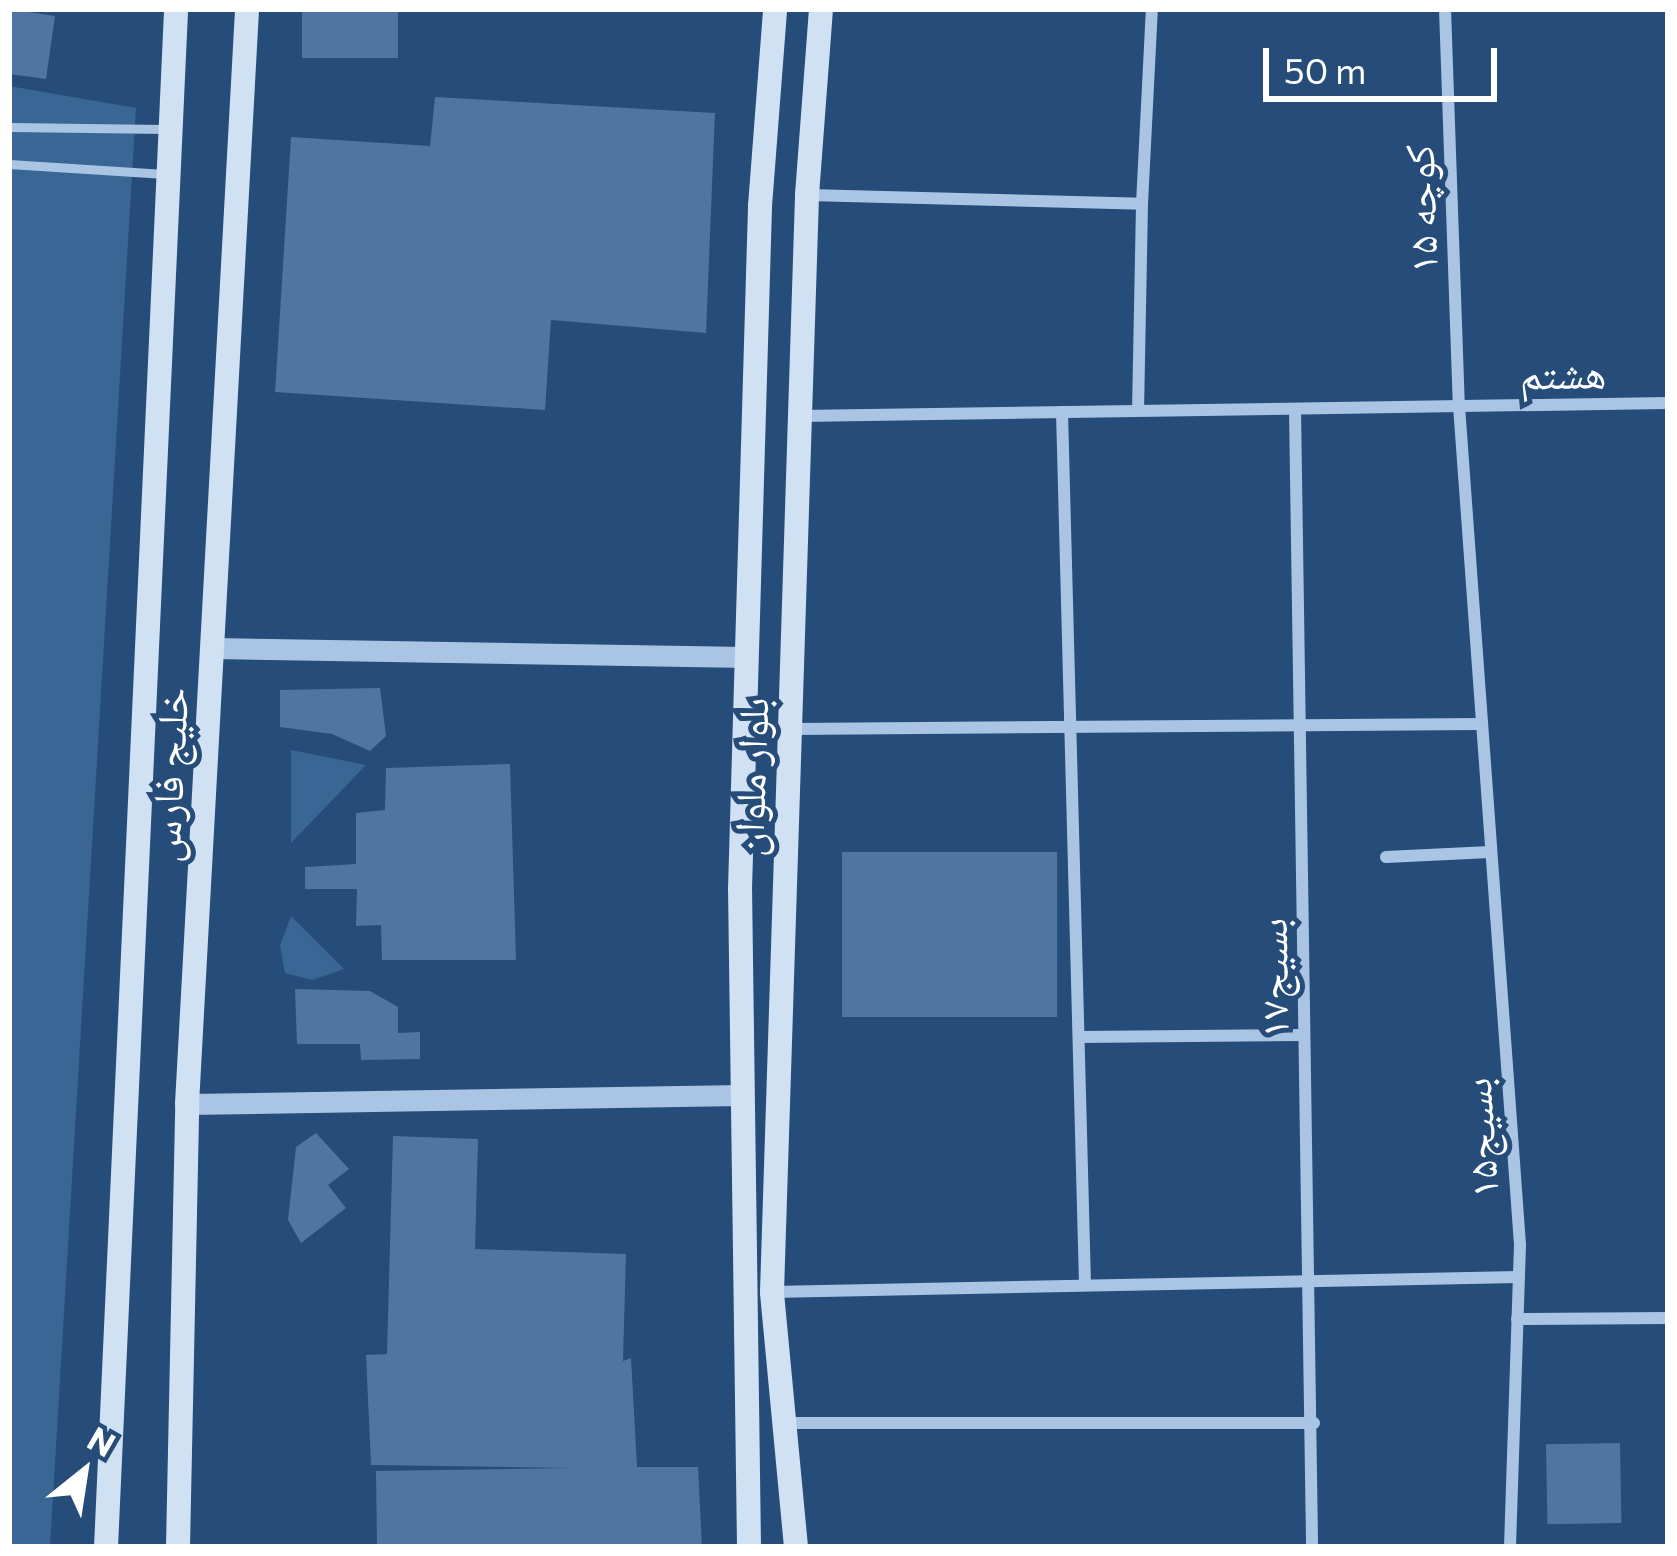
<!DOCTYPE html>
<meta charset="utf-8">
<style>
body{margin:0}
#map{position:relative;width:1677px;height:1556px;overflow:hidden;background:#264c79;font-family:Commissioner,"Noto Naskh Arabic",sans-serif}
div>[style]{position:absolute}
.green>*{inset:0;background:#3a6696}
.building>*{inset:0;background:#4f76a2;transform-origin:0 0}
.service>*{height:9px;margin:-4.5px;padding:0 4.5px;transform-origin:4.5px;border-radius:4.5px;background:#a9c5e3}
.minor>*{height:12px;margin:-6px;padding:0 6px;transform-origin:6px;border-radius:6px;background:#a9c5e3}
.tertiary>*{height:21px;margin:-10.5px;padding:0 10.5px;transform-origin:10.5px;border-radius:10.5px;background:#a9c5e3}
.secondary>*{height:24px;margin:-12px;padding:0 12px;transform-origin:12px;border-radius:12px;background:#d1e1f4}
span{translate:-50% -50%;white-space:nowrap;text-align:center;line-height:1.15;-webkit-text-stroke:10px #264c79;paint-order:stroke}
.street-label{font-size:42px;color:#fff}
.frame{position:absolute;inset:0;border:12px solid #fff;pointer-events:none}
.north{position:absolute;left:24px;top:1412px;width:120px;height:120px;-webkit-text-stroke:9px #264c79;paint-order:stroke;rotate:30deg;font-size:33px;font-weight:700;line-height:48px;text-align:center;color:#fff}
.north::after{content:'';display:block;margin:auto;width:42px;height:54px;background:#fff;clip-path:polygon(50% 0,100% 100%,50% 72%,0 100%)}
.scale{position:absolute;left:1263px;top:48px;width:234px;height:54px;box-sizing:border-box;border:6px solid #fff;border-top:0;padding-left:15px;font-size:36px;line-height:42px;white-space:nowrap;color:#fff;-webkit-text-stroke:9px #264c79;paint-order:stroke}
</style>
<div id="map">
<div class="green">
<i style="clip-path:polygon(9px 86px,136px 108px,50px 1547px,9px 1547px)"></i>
<i style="clip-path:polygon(291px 750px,366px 765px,291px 843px)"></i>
<i style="clip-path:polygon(291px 916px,344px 969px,312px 980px,285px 973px,280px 946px)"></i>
</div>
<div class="building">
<i style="clip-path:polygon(9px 9px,55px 16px,46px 79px,9px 74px)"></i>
<i style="left:302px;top:9px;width:96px;height:49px"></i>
<i style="clip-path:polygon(435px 97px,715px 113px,706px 333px,551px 320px,545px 410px,275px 392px,291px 137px,430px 146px)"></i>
<i style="clip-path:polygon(380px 688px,386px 736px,370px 751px,332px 734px,280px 727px,280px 690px)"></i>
<i style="clip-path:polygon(510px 764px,516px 960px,382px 960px,381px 925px,356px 926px,357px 889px,305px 889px,305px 867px,356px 864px,356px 813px,385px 810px,386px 768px)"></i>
<i style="left:842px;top:852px;width:215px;height:165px"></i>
<i style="clip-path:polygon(295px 989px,370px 991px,398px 1007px,398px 1033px,420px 1032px,420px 1059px,361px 1060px,360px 1044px,297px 1044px)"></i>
<i style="clip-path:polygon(316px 1133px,349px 1169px,328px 1185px,346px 1208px,301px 1243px,288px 1220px,296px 1147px)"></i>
<i style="clip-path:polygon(393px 1136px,478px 1139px,475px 1249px,626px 1254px,623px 1361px,631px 1358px,637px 1467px,698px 1467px,702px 1547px,377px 1547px,376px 1471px,572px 1468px,371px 1465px,366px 1355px,387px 1354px)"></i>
<i style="left:1620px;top:1443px;width:80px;height:74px;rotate:89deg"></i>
</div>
<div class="service">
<i style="left:9px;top:127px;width:156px;rotate:0.7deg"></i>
<i style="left:9px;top:164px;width:156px;rotate:3.7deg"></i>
</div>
<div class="minor">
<i style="left:1445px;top:9px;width:397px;rotate:88deg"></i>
<i style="left:1459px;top:406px;width:841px;rotate:85.84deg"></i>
<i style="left:1520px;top:1245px;width:302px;rotate:91.9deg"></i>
<i style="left:808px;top:195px;width:334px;rotate:1.5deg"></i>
<i style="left:1142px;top:204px;width:206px;rotate:91.1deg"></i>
<i style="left:1142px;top:204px;width:195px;rotate:-87.1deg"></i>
<i style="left:1295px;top:409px;width:1138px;rotate:89.14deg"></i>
<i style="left:1062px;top:412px;width:872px;rotate:88.49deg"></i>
<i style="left:800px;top:416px;width:868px;rotate:-0.86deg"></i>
<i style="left:791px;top:729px;width:689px;rotate:-0.42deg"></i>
<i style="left:1386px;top:857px;width:104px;rotate:-2.8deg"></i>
<i style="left:1079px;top:1037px;width:225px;rotate:-0.5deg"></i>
<i style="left:772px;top:1292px;width:747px;rotate:-1.15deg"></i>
<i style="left:1517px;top:1319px;width:151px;rotate:-0.4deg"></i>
<i style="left:781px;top:1423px;width:533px"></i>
</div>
<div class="tertiary">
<i style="left:213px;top:648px;width:533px;rotate:0.97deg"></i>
<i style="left:187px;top:1104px;width:555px;rotate:-0.93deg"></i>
</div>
<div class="secondary">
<i style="left:106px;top:1547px;width:1540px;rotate:-87.39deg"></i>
<i style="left:178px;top:1547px;width:443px;rotate:-88.8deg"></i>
<i style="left:187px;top:1104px;width:1097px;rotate:-86.86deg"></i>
<i style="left:749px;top:1547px;width:658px;rotate:-90.78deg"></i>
<i style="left:740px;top:889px;width:683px;rotate:-88.32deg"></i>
<i style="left:760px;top:206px;width:198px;rotate:-85.6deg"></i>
<i style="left:796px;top:1547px;width:256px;rotate:-95.4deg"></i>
<i style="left:772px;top:1292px;width:1098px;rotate:-88.17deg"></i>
<i style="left:807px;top:195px;width:187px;rotate:-85.7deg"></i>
</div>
<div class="street-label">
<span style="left:1419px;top:209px;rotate:-92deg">کوچه ۱۵</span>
<span style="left:1563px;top:372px;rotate:-1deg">هشتم</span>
<span style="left:167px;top:775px;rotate:-87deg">خلیج فارس</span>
<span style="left:749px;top:777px;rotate:-88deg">بلوار ملوان</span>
<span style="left:1271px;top:978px;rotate:-91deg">بسیج۱۷</span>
<span style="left:1478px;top:1138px;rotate:-94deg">بسیج۱۵</span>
</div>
<div class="frame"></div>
<div class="north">N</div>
<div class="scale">50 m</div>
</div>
